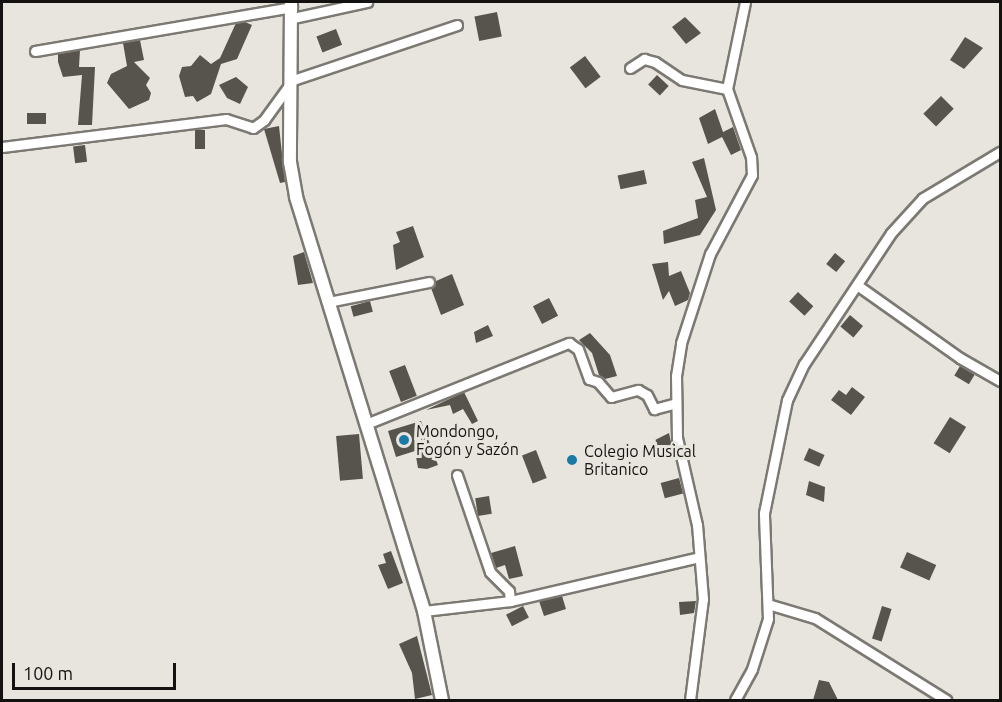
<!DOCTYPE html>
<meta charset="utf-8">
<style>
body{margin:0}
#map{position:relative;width:1002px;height:702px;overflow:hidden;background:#e8e5de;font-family:Ubuntu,sans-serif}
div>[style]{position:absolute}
.building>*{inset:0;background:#57544e;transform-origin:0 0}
.roads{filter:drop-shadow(2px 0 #7c7973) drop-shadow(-2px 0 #7c7973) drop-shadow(0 2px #7c7973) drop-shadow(0 -2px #7c7973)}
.minor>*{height:9px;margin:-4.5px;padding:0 4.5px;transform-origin:4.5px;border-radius:4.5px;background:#fff}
.tertiary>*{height:12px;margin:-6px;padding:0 6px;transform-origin:6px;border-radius:6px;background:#fff}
.dots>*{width:16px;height:16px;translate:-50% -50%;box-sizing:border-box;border:3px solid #e8e5de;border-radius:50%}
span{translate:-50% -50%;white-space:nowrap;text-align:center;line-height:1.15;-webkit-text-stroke:6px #e8e5de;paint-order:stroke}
.poi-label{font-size:16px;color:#131210}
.left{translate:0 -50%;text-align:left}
.frame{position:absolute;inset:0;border:3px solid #131210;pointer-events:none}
.scale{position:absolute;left:12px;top:663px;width:164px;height:27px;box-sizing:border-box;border:3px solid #131210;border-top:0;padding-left:8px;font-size:18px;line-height:21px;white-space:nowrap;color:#131210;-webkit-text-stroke:4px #e8e5de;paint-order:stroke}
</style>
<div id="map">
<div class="building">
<i style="left:497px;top:12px;width:25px;height:23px;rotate:79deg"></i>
<i style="clip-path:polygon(685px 17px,701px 33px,686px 44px,672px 27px)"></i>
<i style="clip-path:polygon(245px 22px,252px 25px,237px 59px,221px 64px,211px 94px,197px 102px,193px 96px,185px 97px,179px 76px,182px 67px,191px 66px,200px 55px,211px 64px,220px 58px,236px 23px)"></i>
<i style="left:336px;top:29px;width:17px;height:21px;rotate:69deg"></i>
<i style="clip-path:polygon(965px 37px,983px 48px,964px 69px,950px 60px)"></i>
<i style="clip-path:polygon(140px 40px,144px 60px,134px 62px,150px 78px,146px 85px,151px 93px,149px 100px,129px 109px,107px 83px,111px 74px,127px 66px,123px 43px)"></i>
<i style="clip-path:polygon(80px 50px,79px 67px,95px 67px,92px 125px,78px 125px,82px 75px,63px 77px,58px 62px,58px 54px)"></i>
<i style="left:585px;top:56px;width:26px;height:19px;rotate:53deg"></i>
<i style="left:657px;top:75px;width:16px;height:13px;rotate:43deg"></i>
<i style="clip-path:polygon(236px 77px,248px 87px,240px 104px,227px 98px,219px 85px)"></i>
<i style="left:941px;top:96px;width:18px;height:25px;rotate:45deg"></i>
<i style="clip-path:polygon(715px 109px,723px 132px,733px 127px,741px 150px,731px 155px,722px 137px,708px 144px,699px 118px)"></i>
<i style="left:46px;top:113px;width:11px;height:19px;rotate:90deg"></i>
<i style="clip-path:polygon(279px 126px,285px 182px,280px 183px,264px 129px)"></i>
<i style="left:195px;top:130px;width:10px;height:19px"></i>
<i style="left:85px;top:145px;width:17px;height:12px;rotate:83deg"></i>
<i style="clip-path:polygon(704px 158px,716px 210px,700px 235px,664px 244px,663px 231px,698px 218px,695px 200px,707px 197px,692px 162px)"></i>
<i style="left:644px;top:170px;width:14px;height:27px;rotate:78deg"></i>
<i style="clip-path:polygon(413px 226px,424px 257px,396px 270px,393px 245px,400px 242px,396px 232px)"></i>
<i style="clip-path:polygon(304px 252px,313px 283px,298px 285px,293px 256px)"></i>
<i style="left:835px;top:253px;width:13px;height:14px;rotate:39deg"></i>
<i style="clip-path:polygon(668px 262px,669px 276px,681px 271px,690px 293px,688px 300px,675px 306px,669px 291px,663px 300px,652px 264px)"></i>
<i style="clip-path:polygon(452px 274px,464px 305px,441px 315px,431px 288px,436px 281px)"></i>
<i style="left:798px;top:292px;width:21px;height:13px;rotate:43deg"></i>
<i style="left:549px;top:298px;width:20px;height:18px;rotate:63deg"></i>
<i style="left:370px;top:301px;width:11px;height:20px;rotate:75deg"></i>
<i style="left:850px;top:315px;width:17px;height:15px;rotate:40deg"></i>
<i style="clip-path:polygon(488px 325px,493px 336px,476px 343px,474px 332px)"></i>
<i style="clip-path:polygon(590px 333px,610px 355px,617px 376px,605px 379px,599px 375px,592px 353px,579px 340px)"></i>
<i style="left:405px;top:365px;width:33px;height:17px;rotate:69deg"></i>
<i style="left:960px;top:366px;width:17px;height:11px;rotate:31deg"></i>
<i style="clip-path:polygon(852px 387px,865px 397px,851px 415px,831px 400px,839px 390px,846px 395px)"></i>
<i style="clip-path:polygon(464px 392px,478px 421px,472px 424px,463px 409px,453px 414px,450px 405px,426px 410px)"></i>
<i style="left:950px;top:417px;width:19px;height:31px;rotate:32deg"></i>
<i style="clip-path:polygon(421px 421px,438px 465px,427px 469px,418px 468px,415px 451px,396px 457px,388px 431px)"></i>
<i style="clip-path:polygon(669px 433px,673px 451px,661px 457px,655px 440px)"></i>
<i style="left:359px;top:434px;width:45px;height:23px;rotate:85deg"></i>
<i style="left:809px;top:448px;width:17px;height:13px;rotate:24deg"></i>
<i style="left:536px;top:450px;width:30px;height:15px;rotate:69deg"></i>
<i style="left:679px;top:478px;width:16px;height:19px;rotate:75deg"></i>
<i style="clip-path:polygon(809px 481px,825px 487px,824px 502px,806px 495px)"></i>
<i style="left:489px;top:496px;width:18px;height:14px;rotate:81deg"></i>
<i style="clip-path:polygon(515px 546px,523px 576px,509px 579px,505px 565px,496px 568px,491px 553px)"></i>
<i style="clip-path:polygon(391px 551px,403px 583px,388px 589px,378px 565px,386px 563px,383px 554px)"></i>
<i style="left:907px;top:552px;width:32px;height:17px;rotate:24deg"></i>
<i style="clip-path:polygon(562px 596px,566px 609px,544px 616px,539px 601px)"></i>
<i style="clip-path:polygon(696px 601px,694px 613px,680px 615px,679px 602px)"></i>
<i style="left:523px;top:606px;width:13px;height:19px;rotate:63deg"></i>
<i style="left:882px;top:606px;width:10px;height:34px;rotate:17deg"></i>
<i style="clip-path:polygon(417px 636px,432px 695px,415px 699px,412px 673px,399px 644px)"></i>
<i style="clip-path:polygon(819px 680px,829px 682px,838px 700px,813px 700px)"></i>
</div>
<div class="roads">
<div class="minor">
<i style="left:293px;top:18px;width:76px;rotate:-12.2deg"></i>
<i style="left:35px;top:51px;width:261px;rotate:-9.7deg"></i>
<i style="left:630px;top:68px;width:17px;rotate:-33deg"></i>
<i style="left:644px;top:59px;width:11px;rotate:15deg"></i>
<i style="left:655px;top:62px;width:32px;rotate:34deg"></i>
<i style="left:682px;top:80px;width:46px;rotate:11.3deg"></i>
<i style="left:2px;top:147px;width:226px;rotate:-7.1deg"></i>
<i style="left:226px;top:119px;width:28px;rotate:18deg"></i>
<i style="left:253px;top:128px;width:14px;rotate:-36deg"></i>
<i style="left:264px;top:120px;width:49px;rotate:-54.1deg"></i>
<i style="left:293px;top:80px;width:173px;rotate:-18.5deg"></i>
<i style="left:857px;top:285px;width:126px;rotate:35.3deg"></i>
<i style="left:960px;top:358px;width:46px;rotate:29.9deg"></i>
<i style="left:328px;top:302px;width:103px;rotate:-11.2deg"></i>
<i style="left:366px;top:424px;width:219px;rotate:-21.8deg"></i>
<i style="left:569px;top:343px;width:11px;rotate:34deg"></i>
<i style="left:578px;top:349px;width:32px;rotate:70deg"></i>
<i style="left:589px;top:379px;width:9px;rotate:18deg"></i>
<i style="left:598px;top:382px;width:20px;rotate:49deg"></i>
<i style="left:611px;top:397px;width:28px;rotate:-15deg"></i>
<i style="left:638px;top:390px;width:10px;rotate:29deg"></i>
<i style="left:647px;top:395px;width:16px;rotate:63deg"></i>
<i style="left:654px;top:409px;width:23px;rotate:-15deg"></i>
<i style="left:457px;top:475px;width:102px;rotate:71.2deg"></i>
<i style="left:490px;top:572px;width:27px;rotate:45deg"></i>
<i style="left:509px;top:591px;width:10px;rotate:84deg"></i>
<i style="left:771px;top:605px;width:46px;rotate:16.5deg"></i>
<i style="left:815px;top:618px;width:155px;rotate:32deg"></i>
<i style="left:424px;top:611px;width:87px;rotate:-6.6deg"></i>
<i style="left:510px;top:601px;width:194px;rotate:-13.1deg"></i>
<i style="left:690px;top:700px;width:102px;rotate:-82.7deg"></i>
<i style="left:703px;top:599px;width:74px;rotate:-94.6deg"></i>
<i style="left:697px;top:525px;width:89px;rotate:-102.9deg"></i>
<i style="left:677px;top:438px;width:62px;rotate:-90.9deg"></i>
<i style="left:676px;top:376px;width:33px;rotate:-81deg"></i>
<i style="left:681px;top:343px;width:94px;rotate:-72deg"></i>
<i style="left:710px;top:254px;width:89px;rotate:-62deg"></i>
<i style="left:752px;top:175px;width:18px;rotate:-93deg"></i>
<i style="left:751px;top:157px;width:72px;rotate:-109.4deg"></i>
<i style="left:727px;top:89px;width:89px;rotate:-78.3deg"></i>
<i style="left:735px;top:700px;width:35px;rotate:-61deg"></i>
<i style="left:752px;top:669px;width:52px;rotate:-72.3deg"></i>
<i style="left:768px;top:619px;width:106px;rotate:-92.2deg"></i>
<i style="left:764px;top:513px;width:115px;rotate:-78.5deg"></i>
<i style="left:787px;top:400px;width:40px;rotate:-65deg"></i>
<i style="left:804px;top:364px;width:157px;rotate:-56.4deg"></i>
<i style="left:891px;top:233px;width:47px;rotate:-47.6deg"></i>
<i style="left:923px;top:198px;width:90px;rotate:-30.9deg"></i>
</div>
<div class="tertiary">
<i style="left:291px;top:2px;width:160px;rotate:90.4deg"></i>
<i style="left:290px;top:162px;width:36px;rotate:80deg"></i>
<i style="left:296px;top:197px;width:433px;rotate:72.8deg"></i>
<i style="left:424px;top:611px;width:91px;rotate:78.6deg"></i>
</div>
</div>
<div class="dots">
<i style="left:404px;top:440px;background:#1b79a6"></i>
<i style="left:572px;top:460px;background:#1b79a6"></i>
</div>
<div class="poi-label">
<span class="left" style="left:416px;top:440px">Mondongo,<br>Fogón y Sazón</span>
<span class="left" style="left:584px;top:460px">Colegio Musical<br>Britanico</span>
</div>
<div class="frame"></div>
<div class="scale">100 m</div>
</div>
